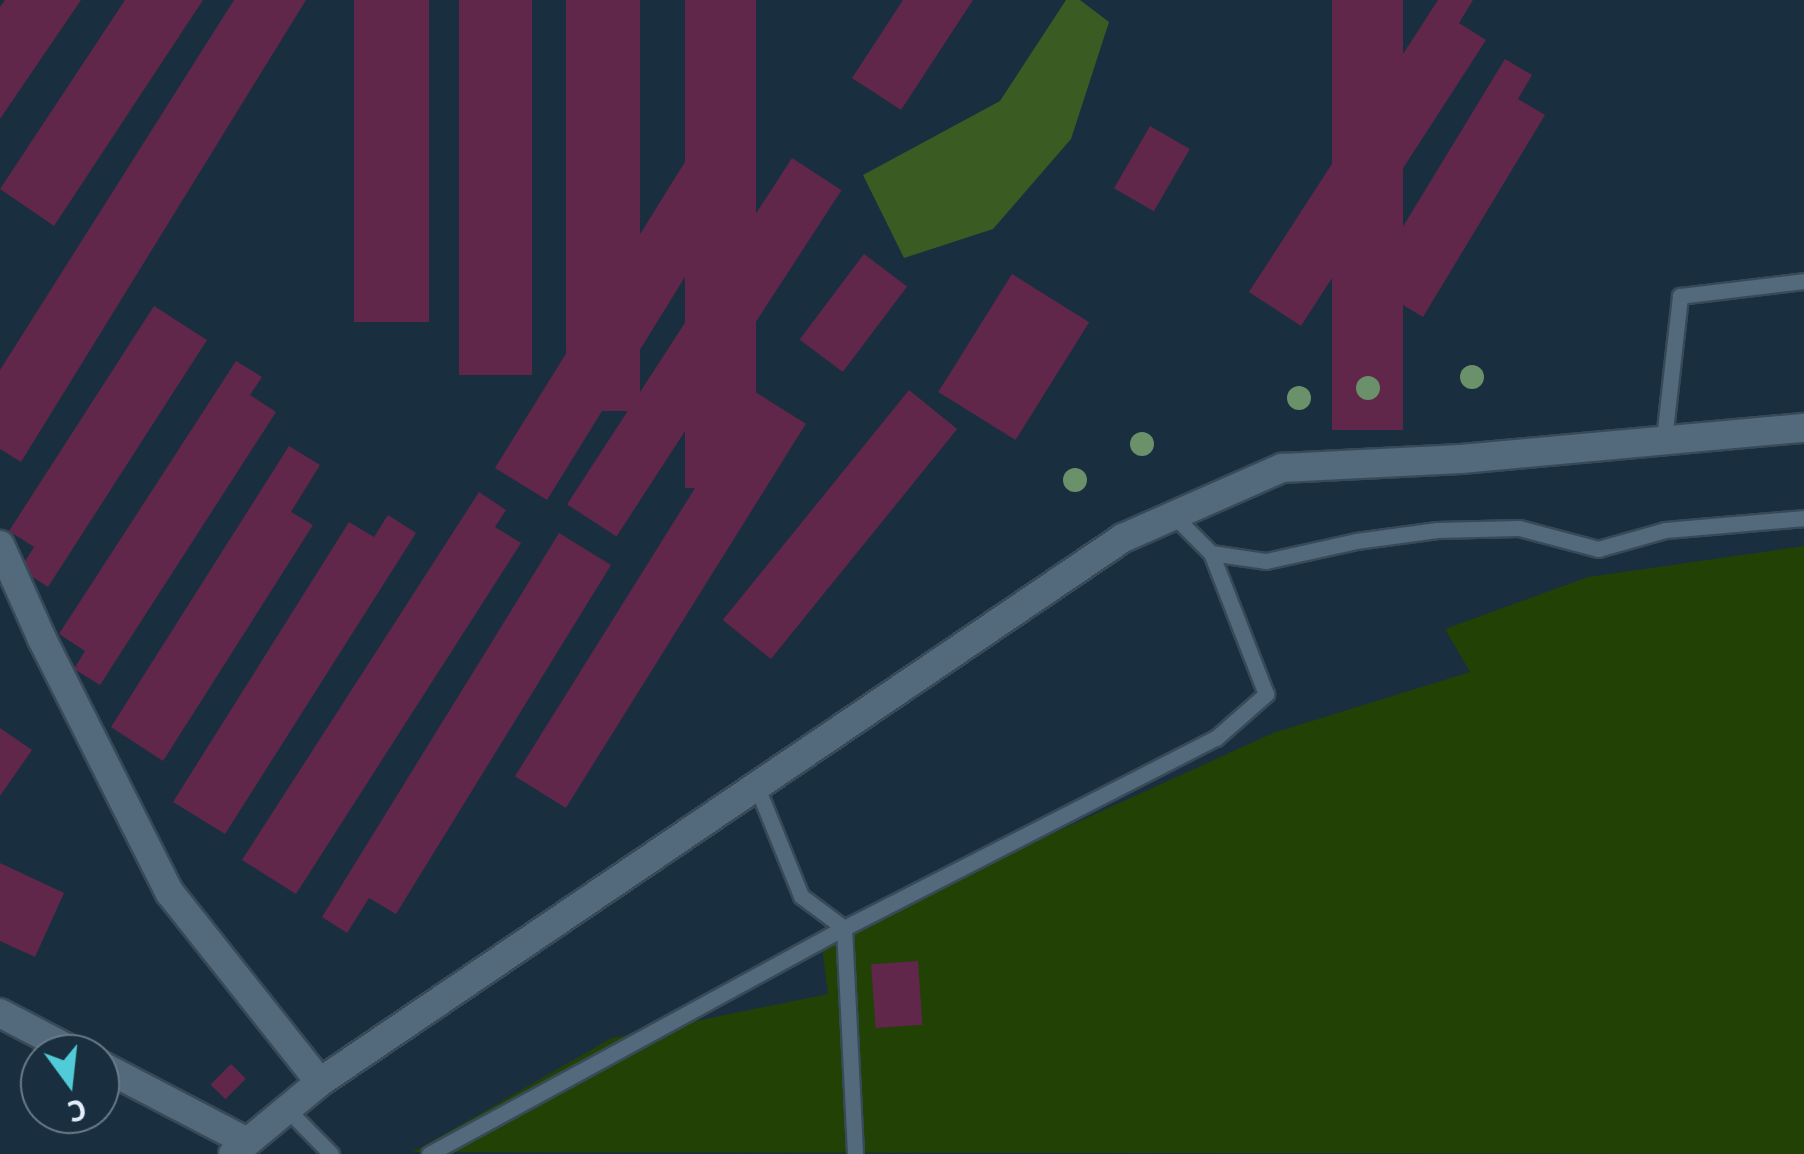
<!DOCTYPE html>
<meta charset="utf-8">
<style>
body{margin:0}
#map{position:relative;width:1804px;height:1154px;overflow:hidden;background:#192e3f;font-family:"Open Sans",sans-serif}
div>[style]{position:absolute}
.green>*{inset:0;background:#224105}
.forest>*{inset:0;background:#3a5c22}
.building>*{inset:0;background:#60274a;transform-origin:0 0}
.roads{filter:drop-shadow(2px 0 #384a58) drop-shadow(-2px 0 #384a58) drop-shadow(0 2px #384a58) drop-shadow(0 -2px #384a58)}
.service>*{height:15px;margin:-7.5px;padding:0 7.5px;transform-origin:7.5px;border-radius:7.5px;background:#536a7d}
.minor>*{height:28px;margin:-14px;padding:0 14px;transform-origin:14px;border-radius:14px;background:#536a7d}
.tertiary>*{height:28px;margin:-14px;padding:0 14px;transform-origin:14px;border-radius:14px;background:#536a7d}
.trees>*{width:24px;height:24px;margin:-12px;border-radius:50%;background:#6a916a}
span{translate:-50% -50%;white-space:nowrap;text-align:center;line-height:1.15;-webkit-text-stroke:9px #192e3f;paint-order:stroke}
.north{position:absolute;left:20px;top:1034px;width:100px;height:100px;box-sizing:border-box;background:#192e3f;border:2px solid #697b8a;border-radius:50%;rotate:165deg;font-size:28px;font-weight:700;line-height:40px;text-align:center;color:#e2effa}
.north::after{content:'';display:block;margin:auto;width:35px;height:45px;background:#52cbd9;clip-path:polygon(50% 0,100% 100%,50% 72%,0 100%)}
</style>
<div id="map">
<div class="green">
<i style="clip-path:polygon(1804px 546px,1804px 1154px,413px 1152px,612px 1038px,828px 994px,821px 939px,1273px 733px,1470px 672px,1445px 629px,1588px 577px)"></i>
</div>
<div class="forest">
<i style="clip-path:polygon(1066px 0,1080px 0,1109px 22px,1071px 139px,993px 229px,904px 258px,863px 175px,1000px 101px)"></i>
</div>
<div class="building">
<i style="clip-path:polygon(5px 0,81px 0,0 119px,0 7px)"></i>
<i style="clip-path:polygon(125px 0,203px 0,54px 226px,0 189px)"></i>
<i style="clip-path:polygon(234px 0,306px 0,21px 462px,0 449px,0 370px)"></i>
<i style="left:354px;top:0;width:75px;height:322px"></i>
<i style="left:459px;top:0;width:73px;height:375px"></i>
<i style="left:566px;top:0;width:74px;height:411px"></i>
<i style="left:685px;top:0;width:71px;height:488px"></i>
<i style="clip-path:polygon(903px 0,973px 0,901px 110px,852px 78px)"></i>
<i style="left:1332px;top:0;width:71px;height:430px"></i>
<i style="clip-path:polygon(1438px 0,1473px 0,1459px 23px,1486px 40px,1301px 326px,1249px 292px)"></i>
<i style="clip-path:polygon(1505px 59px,1532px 75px,1518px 99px,1545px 115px,1423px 317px,1368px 284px)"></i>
<i style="clip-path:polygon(719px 107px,746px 124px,724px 160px,748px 175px,547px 500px,495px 468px)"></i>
<i style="left:1150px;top:126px;width:46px;height:72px;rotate:30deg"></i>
<i style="left:792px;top:158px;width:59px;height:413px;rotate:33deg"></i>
<i style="left:864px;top:254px;width:54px;height:107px;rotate:37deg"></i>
<i style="left:1012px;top:274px;width:91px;height:139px;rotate:32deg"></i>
<i style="clip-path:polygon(154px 306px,207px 340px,48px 587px,20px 569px,34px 547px,9px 531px)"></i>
<i style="clip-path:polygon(236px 361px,262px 377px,250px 395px,276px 412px,100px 685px,74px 669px,85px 651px,59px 634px)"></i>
<i style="left:909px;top:390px;width:62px;height:296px;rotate:39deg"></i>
<i style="left:755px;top:392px;width:60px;height:453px;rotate:32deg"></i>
<i style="clip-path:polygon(289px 446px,320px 465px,291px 512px,313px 525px,163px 761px,111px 727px)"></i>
<i style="clip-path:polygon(479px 492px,506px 510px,495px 527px,521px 543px,296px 894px,242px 860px)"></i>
<i style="clip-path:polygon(388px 515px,416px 533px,225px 834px,173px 802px,349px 522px,374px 537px)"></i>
<i style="clip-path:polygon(559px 533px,611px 565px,396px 914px,369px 898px,347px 933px,322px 917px)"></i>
<i style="clip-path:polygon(0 728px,32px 750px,0 796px)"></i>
<i style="clip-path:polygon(0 863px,64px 893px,35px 957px,0 941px)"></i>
<i style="left:918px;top:961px;width:64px;height:47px;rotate:86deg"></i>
<i style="left:231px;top:1064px;width:21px;height:29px;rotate:45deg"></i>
</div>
<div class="roads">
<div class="service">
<i style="left:1664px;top:439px;width:144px;rotate:-83.6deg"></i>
<i style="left:1680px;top:296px;width:125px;rotate:-6.9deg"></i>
<i style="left:1174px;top:516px;width:52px;rotate:45deg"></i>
<i style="left:1211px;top:553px;width:56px;rotate:8.3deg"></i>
<i style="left:1266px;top:561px;width:92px;rotate:-12.5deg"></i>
<i style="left:1356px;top:541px;width:82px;rotate:-7.7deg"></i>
<i style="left:1437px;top:530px;width:82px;rotate:-1.4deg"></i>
<i style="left:1519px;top:528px;width:82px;rotate:14.9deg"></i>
<i style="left:1598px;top:549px;width:70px;rotate:-15.8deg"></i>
<i style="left:1665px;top:530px;width:140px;rotate:-4.9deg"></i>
<i style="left:757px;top:787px;width:118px;rotate:68deg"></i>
<i style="left:801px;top:896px;width:54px;rotate:36.7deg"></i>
<i style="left:844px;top:928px;width:418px;rotate:-27.1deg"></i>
<i style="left:1216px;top:738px;width:67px;rotate:-41.3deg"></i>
<i style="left:1266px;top:694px;width:151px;rotate:-111.3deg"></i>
<i style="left:287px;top:1109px;width:63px;rotate:45.6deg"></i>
<i style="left:429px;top:1154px;width:473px;rotate:-28.6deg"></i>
<i style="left:844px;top:928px;width:226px;rotate:87.2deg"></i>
</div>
<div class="minor">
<i style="left:0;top:545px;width:103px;rotate:65.9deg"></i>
<i style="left:42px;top:639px;width:284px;rotate:63.3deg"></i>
<i style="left:170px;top:893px;width:241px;rotate:51.6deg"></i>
<i style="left:0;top:1013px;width:88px;rotate:27.7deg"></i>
<i style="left:100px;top:1065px;width:166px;rotate:27.6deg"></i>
</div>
<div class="tertiary">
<i style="left:233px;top:1154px;width:113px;rotate:-39.6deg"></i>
<i style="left:320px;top:1082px;width:970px;rotate:-34.12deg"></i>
<i style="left:1123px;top:538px;width:174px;rotate:-23.8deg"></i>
<i style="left:1282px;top:468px;width:179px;rotate:-2.9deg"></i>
<i style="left:1461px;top:459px;width:344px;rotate:-5.2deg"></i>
</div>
</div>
<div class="trees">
<i style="left:1472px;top:377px"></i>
<i style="left:1368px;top:388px"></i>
<i style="left:1299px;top:398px"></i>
<i style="left:1142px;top:444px"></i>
<i style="left:1075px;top:480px"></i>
</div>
<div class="north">С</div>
</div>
